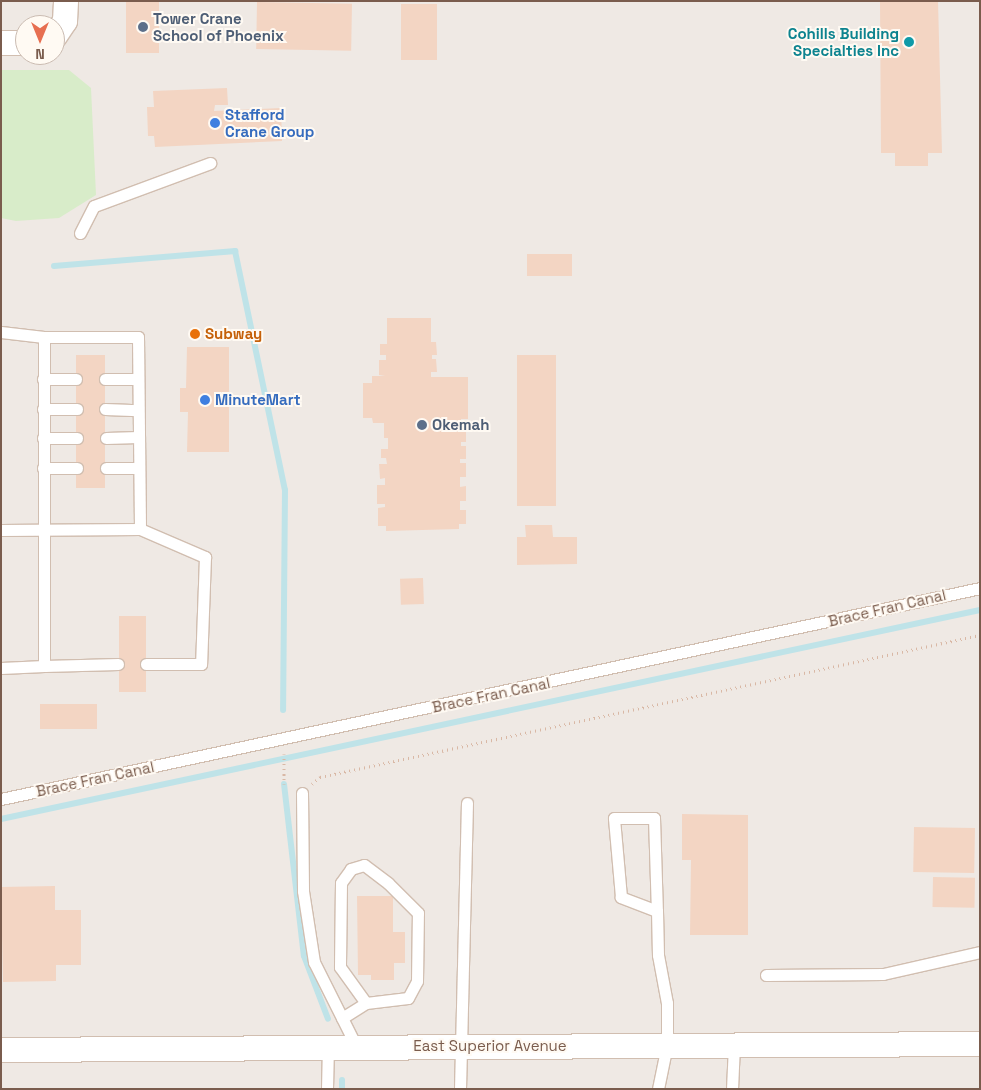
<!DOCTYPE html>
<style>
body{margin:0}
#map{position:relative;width:981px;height:1090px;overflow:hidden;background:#fdf6ec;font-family:"Space Grotesk",sans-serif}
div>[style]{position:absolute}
.industrial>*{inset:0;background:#efe9e4}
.green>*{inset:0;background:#d8ecc9}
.stream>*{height:6px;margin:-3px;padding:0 3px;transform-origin:3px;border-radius:3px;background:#bfe3e8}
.building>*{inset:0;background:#f3d5c3;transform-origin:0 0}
.path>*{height:3px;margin-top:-1.5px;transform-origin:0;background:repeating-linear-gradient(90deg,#d9b8a5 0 1px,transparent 0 5px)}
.roads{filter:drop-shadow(1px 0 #d1beb0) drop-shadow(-1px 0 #d1beb0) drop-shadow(0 1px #d1beb0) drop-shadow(0 -1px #d1beb0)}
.lane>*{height:11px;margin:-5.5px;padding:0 5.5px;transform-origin:5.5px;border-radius:5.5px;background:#fff}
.street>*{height:24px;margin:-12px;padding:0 12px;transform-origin:12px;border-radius:12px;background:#fff}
.dots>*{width:14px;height:14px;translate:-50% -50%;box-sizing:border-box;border:2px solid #fffaf3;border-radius:50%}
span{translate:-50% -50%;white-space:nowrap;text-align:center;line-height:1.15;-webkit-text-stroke:4px #fffaf3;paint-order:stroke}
.service-label{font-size:15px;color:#4e5e75;font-weight:700}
.left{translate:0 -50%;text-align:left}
.culture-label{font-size:15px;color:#0d838f;font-weight:700}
.right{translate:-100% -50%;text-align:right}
.shop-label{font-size:15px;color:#366cbe;font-weight:700}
.food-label{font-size:15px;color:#c56008;font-weight:700}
.street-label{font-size:15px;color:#7a5c4d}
.frame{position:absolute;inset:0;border:2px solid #7a5c4d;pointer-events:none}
.north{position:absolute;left:15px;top:15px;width:50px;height:50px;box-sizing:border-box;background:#fffaf3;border:1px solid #cabbb1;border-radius:50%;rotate:180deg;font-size:14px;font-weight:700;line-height:20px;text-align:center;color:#7a5c4d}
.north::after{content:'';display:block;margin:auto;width:18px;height:22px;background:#e76f51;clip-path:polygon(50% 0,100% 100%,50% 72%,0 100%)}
</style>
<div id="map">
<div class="industrial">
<i style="clip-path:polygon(evenodd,1px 1px,980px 1px,980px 1089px,1px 1089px,1px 1px,25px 25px,55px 25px,55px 55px,25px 55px,25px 25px)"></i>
</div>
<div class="green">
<i style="clip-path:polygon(1px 70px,69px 70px,91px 88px,96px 195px,59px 218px,16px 221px,1px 218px)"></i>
</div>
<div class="stream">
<i style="left:54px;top:266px;width:182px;rotate:-4.7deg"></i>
<i style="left:235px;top:251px;width:244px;rotate:78.2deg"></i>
<i style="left:285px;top:490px;width:220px;rotate:90.5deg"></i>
<i style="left:284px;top:784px;width:173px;rotate:83.4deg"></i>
<i style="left:304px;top:956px;width:67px;rotate:69.1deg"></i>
<i style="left:1px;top:819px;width:1001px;rotate:-12.05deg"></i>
<i style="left:342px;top:1080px;width:9px;rotate:90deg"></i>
</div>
<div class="building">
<i style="left:126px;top:1px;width:33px;height:52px"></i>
<i style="clip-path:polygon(880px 1px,938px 1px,942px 153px,928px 153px,928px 166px,895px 166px,895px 153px,881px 153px)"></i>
<i style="left:257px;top:2px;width:95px;height:47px;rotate:1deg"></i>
<i style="left:401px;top:4px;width:36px;height:56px"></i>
<i style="clip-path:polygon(227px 88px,228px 105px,215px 105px,214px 111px,281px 108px,282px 141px,155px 147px,154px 136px,148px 136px,147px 107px,154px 107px,153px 91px)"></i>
<i style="left:527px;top:254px;width:45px;height:22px"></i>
<i style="clip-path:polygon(387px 318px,431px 318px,431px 342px,436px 342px,437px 355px,432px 355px,432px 359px,436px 359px,437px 372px,431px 372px,431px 377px,468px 377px,468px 419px,461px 419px,461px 427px,466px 426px,466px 442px,461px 442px,461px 446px,466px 446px,466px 459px,460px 459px,460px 463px,466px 463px,466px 477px,460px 477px,460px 487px,466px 486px,466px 501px,460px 501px,460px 510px,466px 510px,466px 524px,459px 524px,459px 529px,386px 531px,386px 526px,378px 526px,378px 508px,385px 507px,385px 504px,377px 504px,377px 485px,385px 485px,385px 478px,380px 479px,379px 464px,387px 464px,386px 458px,381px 458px,381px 449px,388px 449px,388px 438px,384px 438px,384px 423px,373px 423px,372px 418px,363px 418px,363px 383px,372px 383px,372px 376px,385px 376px,379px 375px,379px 360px,386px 360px,386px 355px,380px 355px,380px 344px,387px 344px)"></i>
<i style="clip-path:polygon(187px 347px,229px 347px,229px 452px,187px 452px,188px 412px,180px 412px,180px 388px,186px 388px)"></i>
<i style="left:105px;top:355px;width:133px;height:29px;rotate:90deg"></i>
<i style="left:556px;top:355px;width:151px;height:39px;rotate:90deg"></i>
<i style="clip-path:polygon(525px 525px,552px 525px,553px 537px,577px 537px,577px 564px,517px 565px,517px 537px,526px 537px)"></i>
<i style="left:423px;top:578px;width:26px;height:23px;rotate:88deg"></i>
<i style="left:119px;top:616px;width:27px;height:76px"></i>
<i style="left:97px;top:704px;width:25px;height:57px;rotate:90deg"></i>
<i style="clip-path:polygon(682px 814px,748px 815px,748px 935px,690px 935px,691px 860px,682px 860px)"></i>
<i style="left:914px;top:827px;width:61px;height:45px;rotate:1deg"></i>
<i style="left:933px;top:877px;width:42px;height:30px;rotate:1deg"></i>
<i style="clip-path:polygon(55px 886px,55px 910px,81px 910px,81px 965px,56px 965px,56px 981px,3px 982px,1px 887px)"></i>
<i style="clip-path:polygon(357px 896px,393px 896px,393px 932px,405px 932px,405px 963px,394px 963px,394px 980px,371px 980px,371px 975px,358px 975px)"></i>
</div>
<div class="path">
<i style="left:284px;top:754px;width:30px;rotate:90deg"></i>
<i style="left:312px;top:784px;width:11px;rotate:-41deg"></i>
<i style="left:320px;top:777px;width:675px;rotate:-12.14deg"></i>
</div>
<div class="roads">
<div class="lane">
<i style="left:80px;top:233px;width:30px;rotate:-63deg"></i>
<i style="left:94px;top:206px;width:124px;rotate:-20.3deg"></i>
<i style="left:1px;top:332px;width:43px;rotate:6.6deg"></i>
<i style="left:44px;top:337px;width:94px"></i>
<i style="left:138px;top:337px;width:192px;rotate:89.4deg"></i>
<i style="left:140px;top:529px;width:139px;rotate:179.6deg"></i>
<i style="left:43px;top:379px;width:33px"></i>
<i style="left:105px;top:379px;width:33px"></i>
<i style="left:43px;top:409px;width:34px"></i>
<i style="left:105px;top:409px;width:33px;rotate:2deg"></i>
<i style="left:43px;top:438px;width:34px"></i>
<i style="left:106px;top:438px;width:32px;rotate:-2deg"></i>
<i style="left:43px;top:468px;width:34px"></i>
<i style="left:106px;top:468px;width:33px"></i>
<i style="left:140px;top:529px;width:71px;rotate:23.3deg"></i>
<i style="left:205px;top:557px;width:107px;rotate:92.1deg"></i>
<i style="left:201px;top:664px;width:55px;rotate:180deg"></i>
<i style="left:44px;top:666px;width:74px;rotate:-1.5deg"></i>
<i style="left:1px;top:668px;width:43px;rotate:-2.7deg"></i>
<i style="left:44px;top:666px;width:329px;rotate:-90deg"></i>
<i style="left:302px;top:793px;width:98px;rotate:89.4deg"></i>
<i style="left:303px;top:891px;width:72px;rotate:81.2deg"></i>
<i style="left:314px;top:962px;width:94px;rotate:63.4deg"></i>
<i style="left:1px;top:799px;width:1001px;rotate:-12.16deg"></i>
<i style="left:657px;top:911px;width:39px;rotate:-159deg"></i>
<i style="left:621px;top:897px;width:79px;rotate:-95.1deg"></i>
<i style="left:614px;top:818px;width:40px"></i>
<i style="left:654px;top:818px;width:93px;rotate:88.2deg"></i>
<i style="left:657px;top:911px;width:44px;rotate:88.7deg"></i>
<i style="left:658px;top:955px;width:49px;rotate:79.4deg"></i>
<i style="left:667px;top:1003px;width:42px;rotate:90deg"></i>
<i style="left:667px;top:1045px;width:45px;rotate:101.6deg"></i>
<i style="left:766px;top:975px;width:117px;rotate:-0.5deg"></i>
<i style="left:883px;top:974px;width:99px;rotate:-12.8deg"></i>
<i style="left:342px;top:1018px;width:28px;rotate:-32deg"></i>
<i style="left:366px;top:1003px;width:42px;rotate:-6.8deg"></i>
<i style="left:408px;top:998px;width:19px;rotate:-62deg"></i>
<i style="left:417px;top:981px;width:68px;rotate:-89.2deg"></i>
<i style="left:418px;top:913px;width:42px;rotate:-135deg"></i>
<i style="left:388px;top:883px;width:30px;rotate:-143deg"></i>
<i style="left:364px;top:865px;width:14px;rotate:163deg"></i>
<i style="left:351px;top:869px;width:17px;rotate:126deg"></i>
<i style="left:341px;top:883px;width:84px;rotate:90.7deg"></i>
<i style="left:340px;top:967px;width:44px;rotate:54.2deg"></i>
<i style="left:327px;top:1089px;width:43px;rotate:-88.7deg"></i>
<i style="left:460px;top:1089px;width:286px;rotate:-88.6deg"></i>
<i style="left:732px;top:1089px;width:44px;rotate:-87.4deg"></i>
</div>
<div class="street">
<i style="left:55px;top:36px;width:18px;rotate:-56deg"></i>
<i style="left:65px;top:21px;width:20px;rotate:-87deg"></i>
<i style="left:1px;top:43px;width:24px"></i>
<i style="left:1px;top:1050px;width:979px;rotate:-0.35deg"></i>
</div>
</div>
<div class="dots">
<i style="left:143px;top:27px;background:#5c6f8a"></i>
<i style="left:909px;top:42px;background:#0f9aa8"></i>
<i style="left:215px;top:123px;background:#3f7fe0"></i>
<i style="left:195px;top:334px;background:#e8710a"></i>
<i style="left:205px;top:400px;background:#3f7fe0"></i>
<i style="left:422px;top:425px;background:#5c6f8a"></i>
</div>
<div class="service-label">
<span class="left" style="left:153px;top:27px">Tower Crane<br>School of Phoenix</span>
<span class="left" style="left:432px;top:425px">Okemah</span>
</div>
<div class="culture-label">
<span class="right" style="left:899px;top:42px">Cohills Building<br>Specialties Inc</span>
</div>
<div class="shop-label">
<span class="left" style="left:225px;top:123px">Stafford<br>Crane Group</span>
<span class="left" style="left:215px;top:400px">MinuteMart</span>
</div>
<div class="food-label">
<span class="left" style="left:205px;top:334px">Subway</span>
</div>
<div class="street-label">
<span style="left:887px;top:608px;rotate:-13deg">Brace Fran Canal</span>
<span style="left:491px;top:695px;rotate:-12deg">Brace Fran Canal</span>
<span style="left:95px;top:779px;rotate:-12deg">Brace Fran Canal</span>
<span style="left:490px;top:1046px">East Superior Avenue</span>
</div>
<div class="frame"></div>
<div class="north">N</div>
</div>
